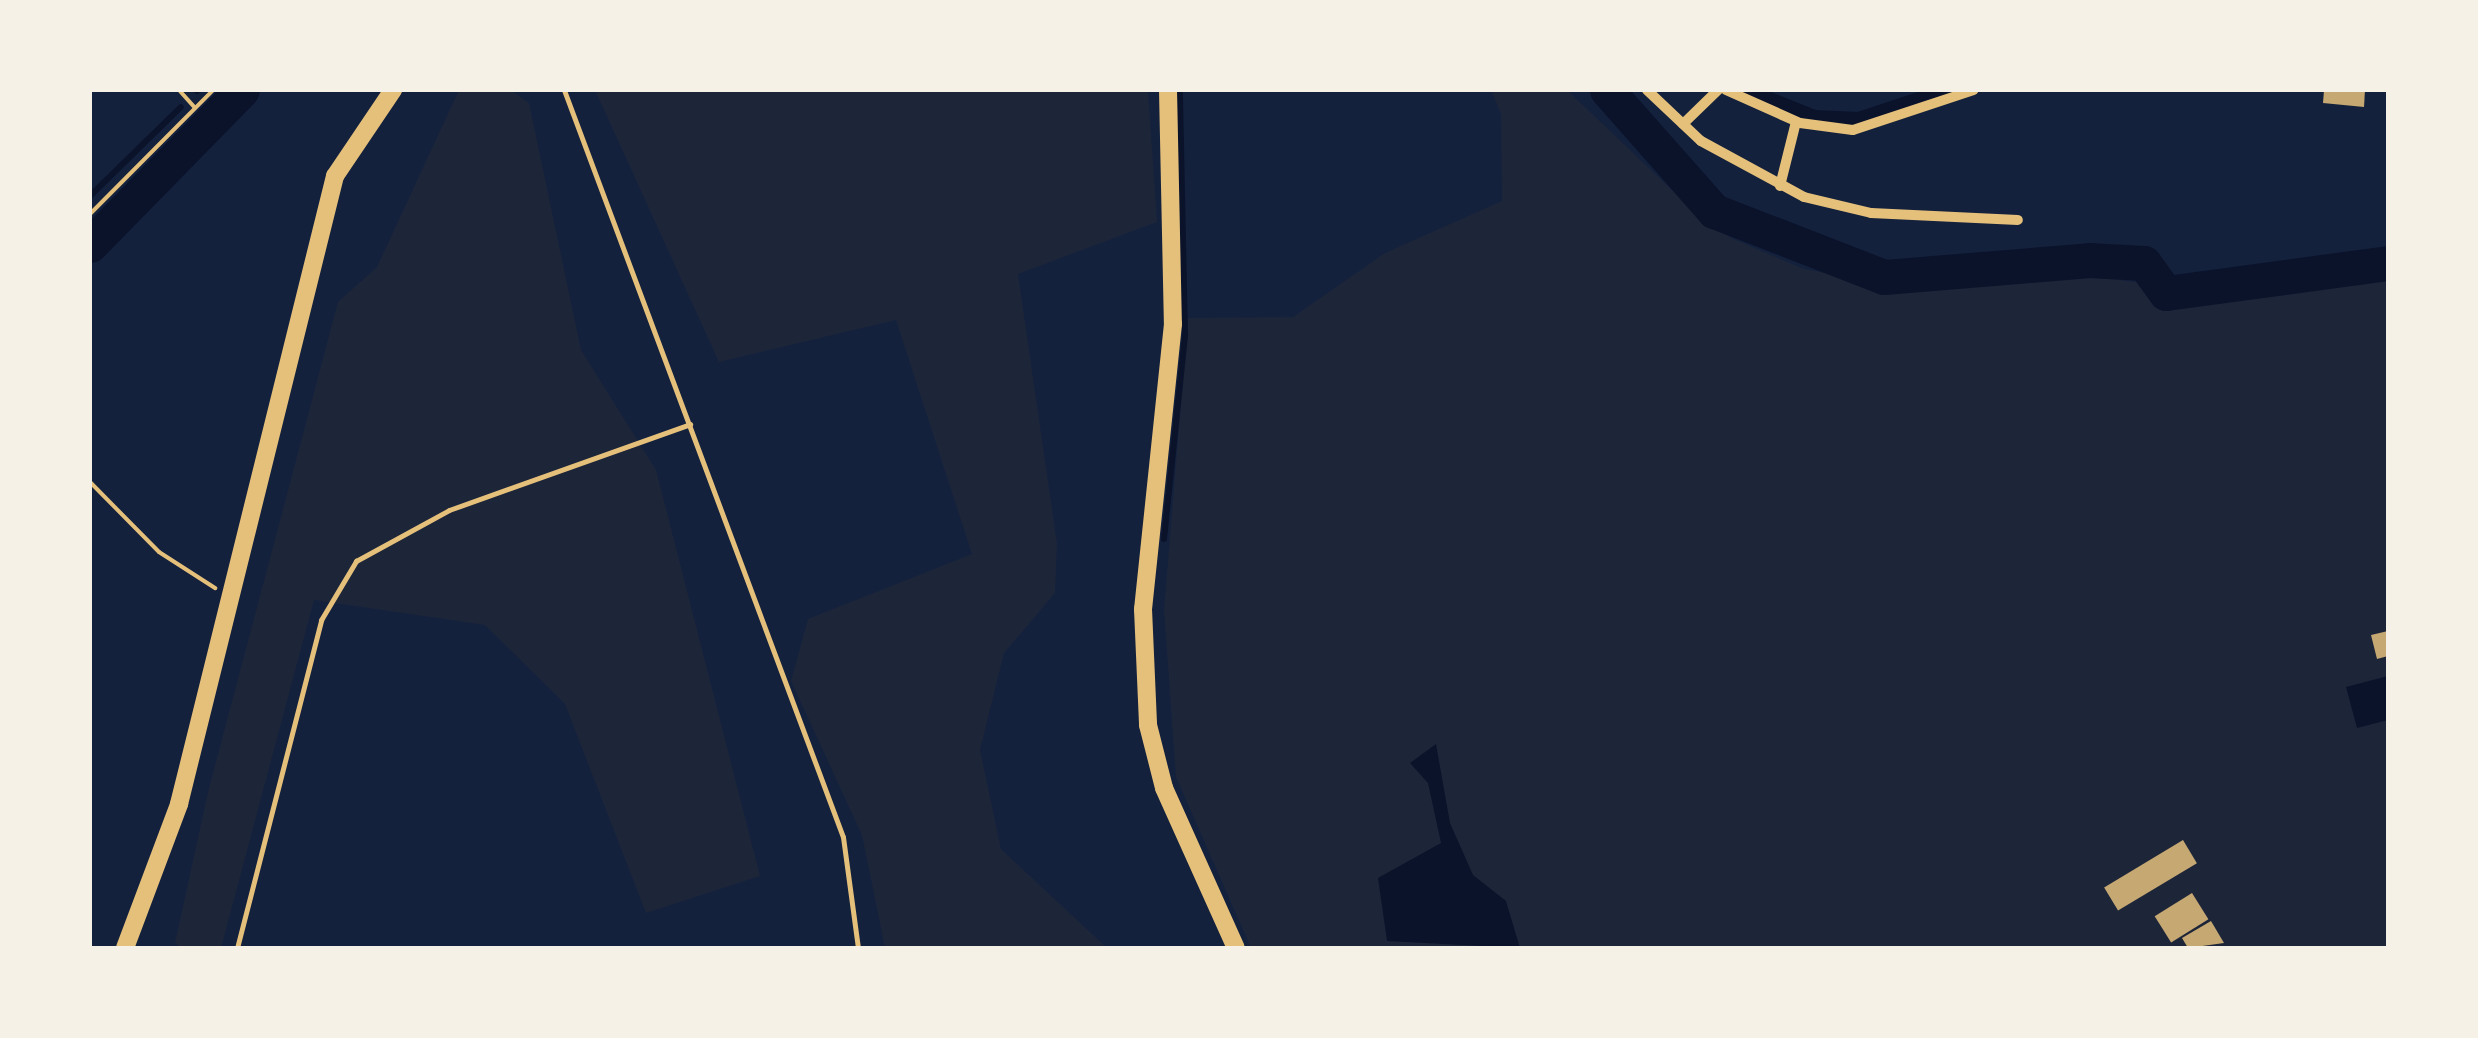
<!DOCTYPE html>
<style>
body{margin:0}
#map{position:relative;width:2478px;height:1038px;overflow:hidden;background:#14213d;font-family:"Golos Text",sans-serif}
div>[style]{position:absolute}
.green>*{inset:0;background:#1d2539}
.water>*{inset:0;background:#0b132b}
.stream>*{height:6px;margin:-3px;padding:0 3px;transform-origin:3px;border-radius:3px;background:#0b132b}
.canal>*{height:20px;margin:-10px;padding:0 10px;transform-origin:10px;border-radius:10px;background:#0b132b}
.river>*{height:35px;margin:-17.5px;padding:0 17.5px;transform-origin:17.5px;border-radius:17.5px;background:#0b132b}
.building>*{inset:0;background:#c6a872;transform-origin:0 0}
.path>*{height:4px;margin:-2px;padding:0 2px;transform-origin:2px;border-radius:2px;background:#e5c07b}
.service>*{height:5px;margin:-2.5px;padding:0 2.5px;transform-origin:2.5px;border-radius:2.5px;background:#e5c07b}
.minor>*{height:10px;margin:-5px;padding:0 5px;transform-origin:5px;border-radius:5px;background:#e5c07b}
.primary>*{height:18px;margin:-9px;padding:0 9px;transform-origin:9px;border-radius:9px;background:#e5c07b}
span{translate:-50% -50%;white-space:nowrap;text-align:center;line-height:1.15;-webkit-text-stroke:8px #f6f1e7;paint-order:stroke}
.frame{position:absolute;inset:0;border:92px solid #f6f1e7;pointer-events:none}
</style>
<div id="map">
<div class="green">
<i style="clip-path:polygon(459px 90px,511px 90px,529px 103px,581px 350px,656px 470px,760px 876px,646px 913px,565px 704px,485px 625px,314px 600px,221px 948px,182px 948px,175px 943px,208px 792px,338px 302px,377px 267px)"></i>
<i style="clip-path:polygon(595px 90px,1148px 90px,1157px 222px,1018px 274px,1057px 544px,1055px 593px,1004px 653px,980px 750px,1001px 849px,1107px 948px,885px 948px,862px 835px,791px 681px,808px 619px,972px 554px,896px 320px,719px 362px)"></i>
<i style="clip-path:polygon(1491px 90px,1567px 90px,1693px 210px,1731px 238px,1804px 269px,1907px 288px,2038px 269px,2149px 284px,2388px 268px,2388px 948px,1251px 948px,1176px 777px,1164px 610px,1188px 318px,1293px 317px,1385px 253px,1502px 201px,1501px 114px)"></i>
</div>
<div class="water">
<i style="clip-path:polygon(2388px 676px,2388px 720px,2357px 728px,2346px 687px)"></i>
<i style="clip-path:polygon(1436px 744px,1450px 823px,1473px 875px,1506px 901px,1520px 948px,1387px 941px,1378px 878px,1441px 843px,1428px 783px,1410px 763px)"></i>
</div>
<div class="stream">
<i style="left:197px;top:91px;width:1px;rotate:-45deg"></i>
<i style="left:90px;top:196px;width:127px;rotate:-44.4deg"></i>
<i style="left:1164px;top:539px;width:205px;rotate:-84.1deg"></i>
<i style="left:1185px;top:335px;width:245px;rotate:-91.2deg"></i>
</div>
<div class="canal">
<i style="left:1740px;top:90px;width:80px;rotate:22.1deg"></i>
<i style="left:1814px;top:120px;width:45px;rotate:2.5deg"></i>
<i style="left:1859px;top:122px;width:101px;rotate:-18.4deg"></i>
</div>
<div class="river">
<i style="left:1607px;top:90px;width:162px;rotate:48.5deg"></i>
<i style="left:1714px;top:211px;width:182px;rotate:21.2deg"></i>
<i style="left:1884px;top:277px;width:206px;rotate:-4.7deg"></i>
<i style="left:2089px;top:260px;width:55px;rotate:3.1deg"></i>
<i style="left:2144px;top:263px;width:37px;rotate:54deg"></i>
<i style="left:2166px;top:293px;width:224px;rotate:-7.7deg"></i>
<i style="left:90px;top:245px;width:217px;rotate:-45.6deg"></i>
</div>
<div class="building">
<i style="clip-path:polygon(2324px 90px,2365px 90px,2364px 107px,2323px 103px)"></i>
<i style="clip-path:polygon(2388px 631px,2388px 656px,2377px 659px,2371px 635px)"></i>
<i style="left:2183px;top:840px;width:27px;height:92px;rotate:59deg"></i>
<i style="left:2192px;top:893px;width:31px;height:44px;rotate:58deg"></i>
<i style="clip-path:polygon(2211px 921px,2224px 943px,2188px 948px,2182px 938px)"></i>
</div>
<div class="path">
<i style="left:179px;top:90px;width:24px;rotate:48deg"></i>
<i style="left:90px;top:214px;width:175px;rotate:-45.2deg"></i>
<i style="left:90px;top:482px;width:98px;rotate:45.4deg"></i>
<i style="left:159px;top:552px;width:67px;rotate:32.7deg"></i>
</div>
<div class="service">
<i style="left:564px;top:90px;width:797px;rotate:69.52deg"></i>
<i style="left:843px;top:837px;width:112px;rotate:82.3deg"></i>
<i style="left:237px;top:948px;width:339px;rotate:-75.6deg"></i>
<i style="left:321px;top:620px;width:69px;rotate:-59.3deg"></i>
<i style="left:356px;top:561px;width:106px;rotate:-28.7deg"></i>
<i style="left:449px;top:510px;width:256px;rotate:-19.6deg"></i>
</div>
<div class="minor">
<i style="left:1647px;top:90px;width:74px;rotate:43.4deg"></i>
<i style="left:1701px;top:141px;width:117px;rotate:28.5deg"></i>
<i style="left:1804px;top:197px;width:69px;rotate:13.4deg"></i>
<i style="left:1871px;top:213px;width:147px;rotate:2.7deg"></i>
<i style="left:1726px;top:90px;width:81px;rotate:24deg"></i>
<i style="left:1800px;top:123px;width:53px;rotate:7.5deg"></i>
<i style="left:1853px;top:130px;width:127px;rotate:-18.3deg"></i>
<i style="left:1683px;top:124px;width:49px;rotate:-44.2deg"></i>
<i style="left:1780px;top:186px;width:66px;rotate:-76deg"></i>
</div>
<div class="primary">
<i style="left:1168px;top:90px;width:234px;rotate:88.8deg"></i>
<i style="left:1173px;top:324px;width:287px;rotate:96deg"></i>
<i style="left:1143px;top:609px;width:116px;rotate:87.5deg"></i>
<i style="left:1148px;top:725px;width:65px;rotate:75.7deg"></i>
<i style="left:1164px;top:788px;width:175px;rotate:65.8deg"></i>
<i style="left:125px;top:948px;width:154px;rotate:-69.4deg"></i>
<i style="left:179px;top:804px;width:647px;rotate:-76.05deg"></i>
<i style="left:335px;top:176px;width:104px;rotate:-56deg"></i>
</div>
<div class="frame"></div>
</div>
